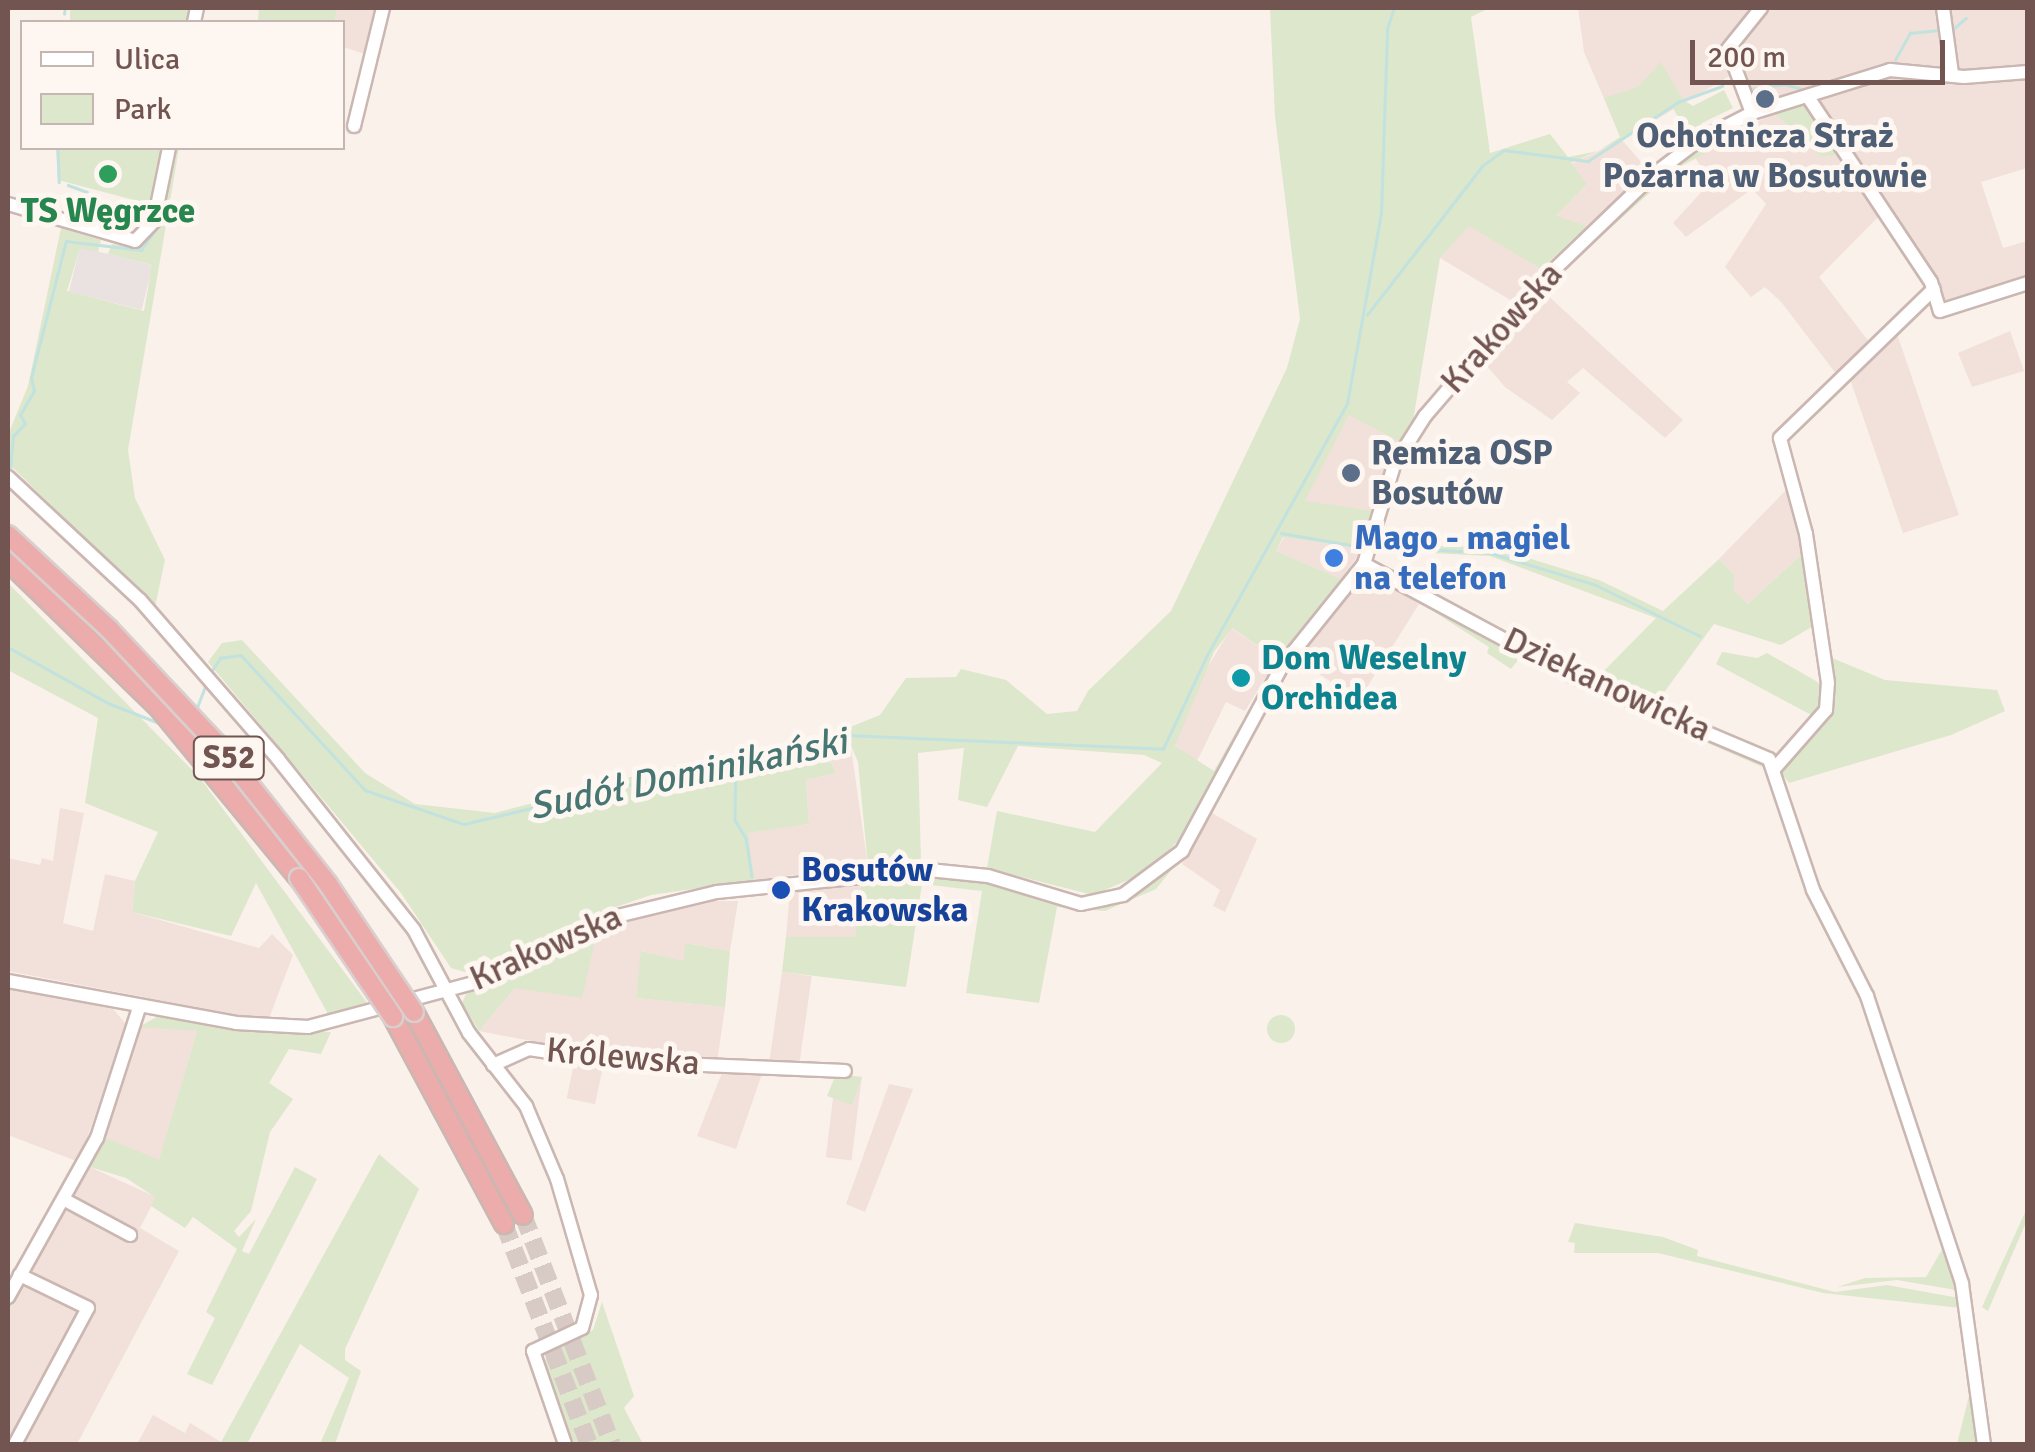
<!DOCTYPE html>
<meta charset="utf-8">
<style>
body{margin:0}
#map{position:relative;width:2035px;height:1452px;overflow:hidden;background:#faf1eb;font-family:Signika,sans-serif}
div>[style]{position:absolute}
.residential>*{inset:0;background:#f1e1da;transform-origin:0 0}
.industrial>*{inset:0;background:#eae2e0;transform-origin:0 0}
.green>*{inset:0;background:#dde7cb;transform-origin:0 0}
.round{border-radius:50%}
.stream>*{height:2.5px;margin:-1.25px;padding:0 1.25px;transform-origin:1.25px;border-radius:1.25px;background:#c2e2df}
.highway-tunnel>*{height:18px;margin-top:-9px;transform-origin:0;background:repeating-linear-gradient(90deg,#d8cac4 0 18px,transparent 0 27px)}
.roads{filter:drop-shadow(2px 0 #cbb7b2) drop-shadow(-2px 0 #cbb7b2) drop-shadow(0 2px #cbb7b2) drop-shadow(0 -2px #cbb7b2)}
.minor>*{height:12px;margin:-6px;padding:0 6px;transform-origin:6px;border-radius:6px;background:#fff}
.highway>*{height:18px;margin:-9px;padding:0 9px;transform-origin:9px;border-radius:9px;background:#ecacab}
.bridges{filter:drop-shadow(2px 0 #d8cfce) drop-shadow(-2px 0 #d8cfce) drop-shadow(0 2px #d8cfce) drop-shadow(0 -2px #d8cfce)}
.highway-bridge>*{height:18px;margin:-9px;padding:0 9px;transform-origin:9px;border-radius:9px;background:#ecacab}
.dots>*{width:28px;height:28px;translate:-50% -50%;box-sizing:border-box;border:5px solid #fdf6f1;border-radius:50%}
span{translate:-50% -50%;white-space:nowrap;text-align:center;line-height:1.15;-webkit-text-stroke:10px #fdf6f1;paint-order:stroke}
.shield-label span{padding:2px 8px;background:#fdf6f1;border:2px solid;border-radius:8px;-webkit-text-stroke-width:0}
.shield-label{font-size:32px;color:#725551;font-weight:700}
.service-label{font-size:35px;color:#4e5e75;font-weight:700}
.left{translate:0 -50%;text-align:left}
.leisure-label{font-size:35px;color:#27864d;font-weight:700}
.street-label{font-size:35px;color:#725551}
.shop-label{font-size:35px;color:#366cbe;font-weight:700}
.culture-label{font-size:35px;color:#0d838f;font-weight:700}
.transit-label{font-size:35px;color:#164399;font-weight:700}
.water-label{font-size:38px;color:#467572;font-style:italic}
.frame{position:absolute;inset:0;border:10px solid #725551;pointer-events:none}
.legend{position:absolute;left:20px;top:20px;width:325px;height:130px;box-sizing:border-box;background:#fdf6f1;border:2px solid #c5b6b1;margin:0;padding:12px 18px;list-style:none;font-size:30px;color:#725551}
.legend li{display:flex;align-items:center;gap:20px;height:50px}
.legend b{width:50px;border:2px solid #c5b6b1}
.scale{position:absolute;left:1690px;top:40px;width:255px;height:45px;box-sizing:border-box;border:5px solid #725551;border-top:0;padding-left:12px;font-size:30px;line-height:35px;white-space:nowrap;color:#725551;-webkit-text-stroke:8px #fdf6f1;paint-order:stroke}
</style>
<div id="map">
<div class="residential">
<i style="clip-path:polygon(338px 8px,376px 8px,368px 55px,343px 47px,342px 22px,334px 22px)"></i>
<i style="clip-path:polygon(1578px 8px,1753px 8px,1722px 48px,1731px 75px,1622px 140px,1649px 171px,1587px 226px,1555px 217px,1587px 184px,1571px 164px,1622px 140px,1584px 52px)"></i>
<i style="clip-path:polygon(1771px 8px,1937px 8px,1948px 70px,1905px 66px,1759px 106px,1735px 47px)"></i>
<i style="clip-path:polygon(1951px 8px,2027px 8px,2027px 168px,1981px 182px,2003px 248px,2027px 241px,2027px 280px,1948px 305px,1814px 101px,1886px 77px,1958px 80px)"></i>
<i style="clip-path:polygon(1774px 113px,1822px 157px,1842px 155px,1880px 215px,1819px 277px,1870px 343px,1837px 375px,1782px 303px,1765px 287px,1751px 297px,1725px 267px,1766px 204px,1752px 189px,1686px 237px,1673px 223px,1706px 187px,1694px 174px,1701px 167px,1694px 156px)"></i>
<i style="clip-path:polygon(1469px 225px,1541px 269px,1512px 301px,1440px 258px)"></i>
<i style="clip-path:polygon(1543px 291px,1683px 420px,1665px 438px,1583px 368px,1567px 382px,1580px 393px,1552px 420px,1505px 387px,1481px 359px)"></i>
<i style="clip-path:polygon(1896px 331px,1959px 515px,1903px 533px,1849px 376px)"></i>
<i style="clip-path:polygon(2010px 331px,2024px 371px,1972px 387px,1958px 353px)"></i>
<i style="clip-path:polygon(1349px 414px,1402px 443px,1374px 498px,1374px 511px,1304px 502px)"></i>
<i style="clip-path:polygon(1788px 488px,1805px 551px,1748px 604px,1733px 591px,1734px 574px,1719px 559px)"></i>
<i style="clip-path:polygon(1284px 537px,1363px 549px,1341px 579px,1276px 551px)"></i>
<i style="clip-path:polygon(1371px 574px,1419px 604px,1359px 700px,1296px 659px,1315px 630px)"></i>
<i style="clip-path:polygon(1231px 628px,1277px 659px,1245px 711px,1226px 702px,1197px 761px,1175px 746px,1197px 685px)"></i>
<i style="clip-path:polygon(850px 741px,868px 866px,754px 880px,747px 833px,809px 824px,806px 780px,836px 773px,829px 757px)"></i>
<i style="clip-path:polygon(60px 808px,84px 813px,63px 923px,93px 931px,105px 874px,135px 881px,132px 912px,259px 948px,272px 934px,293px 955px,268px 1021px,8px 971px,8px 858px,40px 865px,42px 858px,53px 861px)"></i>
<i style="clip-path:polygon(1212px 813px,1257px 839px,1225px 912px,1213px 906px,1220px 890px,1182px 864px)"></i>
<i style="clip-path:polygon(861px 885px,855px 937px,786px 937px,790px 889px)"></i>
<i style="clip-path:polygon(701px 901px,738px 901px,730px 951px,686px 943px,685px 962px,642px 951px,636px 998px,725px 1007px,717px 1063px,626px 1059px,479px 1031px,515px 988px,597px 931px)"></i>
<i style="left:782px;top:972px;width:30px;height:94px;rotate:8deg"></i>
<i style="clip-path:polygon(8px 988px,113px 1009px,126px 1024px,79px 1162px,8px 1135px)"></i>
<i style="clip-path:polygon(161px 1024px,197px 1031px,159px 1161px,104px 1137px,139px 1027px)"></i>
<i style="left:575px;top:1059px;width:29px;height:40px;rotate:12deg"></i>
<i style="clip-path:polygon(723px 1070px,763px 1071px,736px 1149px,697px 1136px)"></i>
<i style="left:836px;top:1074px;width:26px;height:84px;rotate:7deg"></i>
<i style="clip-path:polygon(889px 1084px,913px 1089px,865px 1212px,846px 1204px)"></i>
<i style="clip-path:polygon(90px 1167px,156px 1197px,140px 1228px,179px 1251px,77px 1444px,8px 1444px,8px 1313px)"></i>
<i style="clip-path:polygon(153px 1415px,185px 1433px,190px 1423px,221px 1442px,137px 1444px)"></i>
</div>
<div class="industrial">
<i style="left:80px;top:247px;width:75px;height:46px;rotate:14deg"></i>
</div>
<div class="green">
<i style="left:70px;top:8px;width:122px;height:14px"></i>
<i style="clip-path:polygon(259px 8px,338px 8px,334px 22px,266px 22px,258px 20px)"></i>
<i style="clip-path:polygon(1270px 8px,1489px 8px,1471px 17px,1490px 153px,1550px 134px,1568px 157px,1598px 151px,1620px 137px,1604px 98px,1638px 87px,1661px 62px,1683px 100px,1693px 106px,1724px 90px,1733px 108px,1702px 123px,1691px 139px,1671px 105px,1622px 140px,1571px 163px,1587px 184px,1556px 216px,1587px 226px,1541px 269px,1469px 226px,1440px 258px,1413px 421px,1402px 443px,1349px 415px,1305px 501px,1374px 511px,1363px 549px,1283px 537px,1276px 551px,1341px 579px,1277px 659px,1232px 628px,1214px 652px,1175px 746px,1214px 771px,1242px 721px,1183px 836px,1147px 872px,1093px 895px,987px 868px,997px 811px,1095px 832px,1162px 763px,1144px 755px,1018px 746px,987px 807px,958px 800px,964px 748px,918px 753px,921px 860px,868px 866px,858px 762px,849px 741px,829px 758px,836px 773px,806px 780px,809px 824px,748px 833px,754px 880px,651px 895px,604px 911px,500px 963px,465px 972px,451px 968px,401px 893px,208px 662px,222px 643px,242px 640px,365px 773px,415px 804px,495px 813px,661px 769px,818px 740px,880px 715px,906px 678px,956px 677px,961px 669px,1006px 680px,1047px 714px,1077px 711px,1088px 691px,1171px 611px,1287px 368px,1300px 319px,1275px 117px)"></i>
<i style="clip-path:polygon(1807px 102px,1842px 155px,1822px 157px,1774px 113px)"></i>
<i style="clip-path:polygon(1761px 116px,1736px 138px,1677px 168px,1542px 290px,1679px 163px)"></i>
<i style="clip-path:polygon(56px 148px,164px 148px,153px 205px,58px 180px)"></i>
<i style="clip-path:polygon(172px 148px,179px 148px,128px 450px,135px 498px,165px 560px,155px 607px,8px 463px,8px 435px,28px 386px,61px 228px,101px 240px,98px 252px,80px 248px,67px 291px,144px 311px,152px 265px,108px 254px,112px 244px,132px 246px,151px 236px)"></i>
<i style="clip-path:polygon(1392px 545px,1492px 547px,1599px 580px,1663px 611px,1719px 559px,1734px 574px,1734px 591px,1748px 604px,1805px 551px,1815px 625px,1781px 645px,1714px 624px,1657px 702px,1597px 678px,1656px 618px,1490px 556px,1392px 551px)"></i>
<i style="clip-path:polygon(8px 583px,200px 778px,368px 1004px,328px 1014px,256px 883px,231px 936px,132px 912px,135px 881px,158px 832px,85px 803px,98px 718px,8px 670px)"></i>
<i style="clip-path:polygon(1403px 592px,1768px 763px,1767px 769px,1518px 660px,1511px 669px,1487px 653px,1489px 647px)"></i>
<i style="clip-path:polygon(1722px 652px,1757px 658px,1767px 653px,1816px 681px,1824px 688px,1824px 706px,1817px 718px,1716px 664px)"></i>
<i style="clip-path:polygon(1832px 658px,1885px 680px,1997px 690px,2005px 711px,1951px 735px,1789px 783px,1782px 774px,1788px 763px,1829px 706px)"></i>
<i style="clip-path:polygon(1198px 837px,1156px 889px,1105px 911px,1057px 907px,1039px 1003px,966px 993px,982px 891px,922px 884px,906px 987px,782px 972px,786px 937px,855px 937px,861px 885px,701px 901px,796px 885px,952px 874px,1057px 901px,1124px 899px,1164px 874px)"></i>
<i style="clip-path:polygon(686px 905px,597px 931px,582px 998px,515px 988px,479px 1031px,462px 1003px,466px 994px,525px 970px,606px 922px)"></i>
<i style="clip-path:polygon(685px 943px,730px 951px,725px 1007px,636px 998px,641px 951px,684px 961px)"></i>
<i class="round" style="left:1267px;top:1015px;width:28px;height:28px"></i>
<i style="clip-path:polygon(160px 1015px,248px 1029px,331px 1032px,321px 1054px,289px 1049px,269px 1083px,293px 1099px,270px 1132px,251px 1211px,234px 1231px,239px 1237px,256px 1219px,242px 1251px,249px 1254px,295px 1167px,317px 1179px,212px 1385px,187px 1374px,215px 1318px,206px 1312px,237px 1249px,193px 1217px,185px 1228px,151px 1206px,155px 1197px,126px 1178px,90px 1167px,104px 1137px,159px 1160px,197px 1031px,139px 1027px)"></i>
<i style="clip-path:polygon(836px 1074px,862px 1077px,852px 1105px,827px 1096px)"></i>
<i style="clip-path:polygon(379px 1154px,419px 1189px,345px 1349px,345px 1360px,361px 1371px,335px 1444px,320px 1444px,349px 1378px,300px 1344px,247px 1444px,220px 1444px)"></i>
<i style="clip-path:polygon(2027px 1208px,2027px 1220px,1988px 1311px,1982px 1307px)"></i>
<i style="clip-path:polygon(1575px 1223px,1663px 1237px,1698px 1250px,1697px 1256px,1835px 1292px,1887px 1285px,1959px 1298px,1961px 1308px,1823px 1293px,1658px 1253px,1574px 1253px,1575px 1243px,1568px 1242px)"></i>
<i style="clip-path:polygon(1944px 1246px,1956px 1290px,1897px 1280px,1837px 1287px,1865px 1278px,1926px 1277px)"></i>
<i style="clip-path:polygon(602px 1302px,634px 1396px,624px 1408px,643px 1444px,572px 1444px,544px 1364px,547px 1355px,593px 1330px)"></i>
<i style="clip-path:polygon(1969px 1396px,1981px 1444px,1957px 1444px)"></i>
</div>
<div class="stream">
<i style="left:64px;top:14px;width:6px;rotate:-81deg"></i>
<i style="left:1952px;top:30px;width:18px;rotate:-41deg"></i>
<i style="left:1895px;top:60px;width:31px;rotate:-61deg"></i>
<i style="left:1910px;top:33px;width:29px;rotate:-6deg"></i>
<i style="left:1750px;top:89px;width:34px;rotate:-8deg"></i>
<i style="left:1784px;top:84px;width:24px;rotate:15deg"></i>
<i style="left:58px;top:148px;width:34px;rotate:88deg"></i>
<i style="left:68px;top:185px;width:20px;rotate:20deg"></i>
<i style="left:87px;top:192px;width:28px;rotate:103deg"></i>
<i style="left:162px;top:215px;width:57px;rotate:-78.9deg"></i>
<i style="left:1367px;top:315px;width:188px;rotate:-52.3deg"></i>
<i style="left:1482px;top:166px;width:27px;rotate:-36deg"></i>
<i style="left:1504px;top:150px;width:85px;rotate:7.5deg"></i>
<i style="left:1588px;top:161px;width:108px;rotate:-33.2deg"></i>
<i style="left:1678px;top:102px;width:47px;rotate:-20deg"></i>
<i style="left:10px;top:470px;width:34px;rotate:-85deg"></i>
<i style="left:13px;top:436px;width:17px;rotate:-45deg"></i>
<i style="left:25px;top:424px;width:10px;rotate:-119deg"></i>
<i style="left:20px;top:415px;width:28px;rotate:-60deg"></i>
<i style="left:34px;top:391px;width:13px;rotate:-103deg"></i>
<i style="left:31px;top:378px;width:141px;rotate:-75.7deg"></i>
<i style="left:66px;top:241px;width:76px;rotate:6.8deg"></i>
<i style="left:141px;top:250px;width:28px;rotate:-55deg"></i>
<i style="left:1281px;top:533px;width:82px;rotate:9.8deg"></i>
<i style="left:1392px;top:547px;width:99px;rotate:3.5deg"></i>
<i style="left:1491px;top:553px;width:110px;rotate:16.9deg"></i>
<i style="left:1596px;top:585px;width:116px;rotate:26.1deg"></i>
<i style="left:8px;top:647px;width:115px;rotate:29.2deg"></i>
<i style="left:108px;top:703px;width:58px;rotate:21.3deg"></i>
<i style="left:211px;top:672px;width:17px;rotate:-57deg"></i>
<i style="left:220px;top:658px;width:21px;rotate:-8deg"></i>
<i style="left:241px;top:655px;width:183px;rotate:47.4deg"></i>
<i style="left:365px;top:790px;width:105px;rotate:19deg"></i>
<i style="left:464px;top:824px;width:280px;rotate:-13.4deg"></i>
<i style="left:736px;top:759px;width:53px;rotate:-2.2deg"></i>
<i style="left:789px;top:757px;width:63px;rotate:-20.4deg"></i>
<i style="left:848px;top:735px;width:315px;rotate:2.5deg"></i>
<i style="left:1163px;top:749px;width:102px;rotate:-64.9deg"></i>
<i style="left:1206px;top:657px;width:290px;rotate:-60.9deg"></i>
<i style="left:1347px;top:404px;width:193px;rotate:-79.9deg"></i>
<i style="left:1381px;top:214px;width:185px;rotate:-88.1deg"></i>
<i style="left:1387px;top:29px;width:22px;rotate:-72deg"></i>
<i style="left:196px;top:710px;width:28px;rotate:-69deg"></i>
<i style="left:736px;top:762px;width:58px;rotate:91deg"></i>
<i style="left:735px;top:820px;width:21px;rotate:59deg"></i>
<i style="left:746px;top:838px;width:39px;rotate:81deg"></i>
<i style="left:8px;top:1308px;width:9px;rotate:-63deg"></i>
</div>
<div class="highway-tunnel">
<i style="left:523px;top:1215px;width:246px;rotate:68.8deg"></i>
<i style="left:504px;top:1224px;width:236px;rotate:68.9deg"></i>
</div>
<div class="roads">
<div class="minor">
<i style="left:1943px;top:8px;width:67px;rotate:82.2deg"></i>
<i style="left:194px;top:22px;width:14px;rotate:-78deg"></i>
<i style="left:1808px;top:97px;width:222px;rotate:56.4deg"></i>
<i style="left:1931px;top:282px;width:30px;rotate:73deg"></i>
<i style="left:1940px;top:311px;width:92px;rotate:-17.7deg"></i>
<i style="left:1752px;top:113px;width:68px;rotate:-110.6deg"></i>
<i style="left:1728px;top:49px;width:53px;rotate:-51.2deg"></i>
<i style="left:354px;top:126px;width:122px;rotate:-76.2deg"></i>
<i style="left:8px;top:204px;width:132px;rotate:16.2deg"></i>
<i style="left:135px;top:241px;width:28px;rotate:-46deg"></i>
<i style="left:154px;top:221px;width:75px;rotate:-78.4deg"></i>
<i style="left:8px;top:477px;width:180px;rotate:43deg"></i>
<i style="left:140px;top:600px;width:211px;rotate:49deg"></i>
<i style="left:278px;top:759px;width:218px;rotate:51.5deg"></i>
<i style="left:414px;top:930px;width:117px;rotate:61.9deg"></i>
<i style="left:469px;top:1033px;width:93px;rotate:52deg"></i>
<i style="left:526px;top:1106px;width:79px;rotate:67deg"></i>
<i style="left:557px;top:1179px;width:121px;rotate:73.7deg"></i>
<i style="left:591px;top:1295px;width:34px;rotate:105deg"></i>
<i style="left:582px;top:1328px;width:54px;rotate:154.9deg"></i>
<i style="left:533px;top:1351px;width:98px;rotate:71deg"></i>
<i style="left:1364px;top:564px;width:232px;rotate:28.3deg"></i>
<i style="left:1568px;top:674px;width:218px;rotate:22.9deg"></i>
<i style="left:1769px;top:759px;width:138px;rotate:71.4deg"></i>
<i style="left:1813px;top:890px;width:119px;rotate:63deg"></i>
<i style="left:1867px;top:996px;width:303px;rotate:71.7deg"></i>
<i style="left:1962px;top:1284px;width:162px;rotate:82.2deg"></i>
<i style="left:1775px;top:768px;width:77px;rotate:-48.7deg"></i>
<i style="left:1826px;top:710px;width:27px;rotate:-86deg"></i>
<i style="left:1828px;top:683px;width:151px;rotate:-98.4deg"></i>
<i style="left:1806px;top:534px;width:99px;rotate:-105.2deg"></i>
<i style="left:1780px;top:438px;width:214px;rotate:-44.1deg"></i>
<i style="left:8px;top:981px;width:232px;rotate:10.4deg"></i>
<i style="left:236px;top:1023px;width:72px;rotate:3.2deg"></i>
<i style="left:308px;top:1027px;width:175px;rotate:-14.9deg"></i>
<i style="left:477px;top:982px;width:143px;rotate:-26.2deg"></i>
<i style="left:605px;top:919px;width:115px;rotate:-13.6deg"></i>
<i style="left:717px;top:892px;width:213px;rotate:-5.9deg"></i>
<i style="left:929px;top:870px;width:59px;rotate:5.8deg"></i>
<i style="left:988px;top:876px;width:97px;rotate:16.8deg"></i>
<i style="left:1081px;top:904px;width:43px;rotate:-12.1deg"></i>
<i style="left:1123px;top:895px;width:74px;rotate:-36.7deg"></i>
<i style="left:1182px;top:851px;width:210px;rotate:-61.6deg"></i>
<i style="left:1282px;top:666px;width:131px;rotate:-51.2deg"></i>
<i style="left:1364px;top:564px;width:103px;rotate:-73.1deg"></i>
<i style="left:1394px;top:465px;width:58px;rotate:-57.7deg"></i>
<i style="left:1425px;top:416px;width:169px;rotate:-49.3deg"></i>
<i style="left:1535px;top:288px;width:163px;rotate:-43.8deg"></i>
<i style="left:1653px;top:175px;width:58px;rotate:-37.3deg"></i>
<i style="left:1699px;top:140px;width:59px;rotate:-27deg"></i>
<i style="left:1752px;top:113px;width:145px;rotate:-17.3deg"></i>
<i style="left:1890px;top:70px;width:74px;rotate:5.4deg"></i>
<i style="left:1964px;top:77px;width:64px;rotate:-4.5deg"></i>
<i style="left:493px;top:1065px;width:39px;rotate:-24deg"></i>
<i style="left:529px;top:1049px;width:81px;rotate:8.5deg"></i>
<i style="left:609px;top:1061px;width:236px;rotate:2.4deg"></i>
<i style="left:65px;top:1200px;width:74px;rotate:28.3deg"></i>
<i style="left:8px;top:1297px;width:182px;rotate:-60.8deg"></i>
<i style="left:97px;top:1138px;width:137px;rotate:-72.1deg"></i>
<i style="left:15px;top:1444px;width:154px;rotate:-61.8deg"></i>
<i style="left:88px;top:1308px;width:76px;rotate:-154.1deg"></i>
</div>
<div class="highway">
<i style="left:8px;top:561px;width:212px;rotate:44.2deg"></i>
<i style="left:160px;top:709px;width:219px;rotate:50.6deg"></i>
<i style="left:414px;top:1012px;width:230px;rotate:61.8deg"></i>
<i style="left:393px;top:1017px;width:235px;rotate:61.8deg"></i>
</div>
</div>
<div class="bridges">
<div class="highway-bridge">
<i style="left:8px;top:535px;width:138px;rotate:42.9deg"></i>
<i style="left:109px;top:629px;width:159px;rotate:46.8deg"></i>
<i style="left:218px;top:745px;width:177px;rotate:51.6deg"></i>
<i style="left:328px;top:884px;width:154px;rotate:56.1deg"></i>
<i style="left:299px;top:878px;width:168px;rotate:55.9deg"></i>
</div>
</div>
<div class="dots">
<i style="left:1765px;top:99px;background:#5c6f8a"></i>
<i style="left:108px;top:174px;background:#2e9e5b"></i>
<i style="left:1351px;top:473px;background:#5c6f8a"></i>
<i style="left:1334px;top:558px;background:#3f7fe0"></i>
<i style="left:1241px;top:678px;background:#0f9aa8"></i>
<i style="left:781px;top:890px;background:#1a4fb4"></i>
</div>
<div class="shield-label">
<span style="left:229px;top:758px">S52</span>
</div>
<div class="service-label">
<span style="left:1765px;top:156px">Ochotnicza Straż<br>Pożarna w Bosutowie</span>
<span class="left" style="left:1371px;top:473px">Remiza OSP<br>Bosutów</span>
</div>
<div class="leisure-label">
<span style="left:108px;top:211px">TS Węgrzce</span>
</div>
<div class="street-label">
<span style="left:1502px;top:328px;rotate:-48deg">Krakowska</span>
<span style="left:1607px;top:685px;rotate:25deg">Dziekanowicka</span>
<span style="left:546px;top:948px;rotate:-24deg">Krakowska</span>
<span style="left:623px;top:1057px;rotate:5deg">Królewska</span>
</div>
<div class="shop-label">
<span class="left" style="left:1354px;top:558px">Mago - magiel<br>na telefon</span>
</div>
<div class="culture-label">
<span class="left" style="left:1261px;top:678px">Dom Weselny<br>Orchidea</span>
</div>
<div class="transit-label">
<span class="left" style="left:801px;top:890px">Bosutów<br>Krakowska</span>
</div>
<div class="water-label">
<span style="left:688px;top:774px;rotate:-12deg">Sudół Dominikański</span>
</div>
<div class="frame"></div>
<ul class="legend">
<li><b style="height:12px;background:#fff"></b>Ulica</li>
<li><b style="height:28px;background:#dde7cb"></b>Park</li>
</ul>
<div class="scale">200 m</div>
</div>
